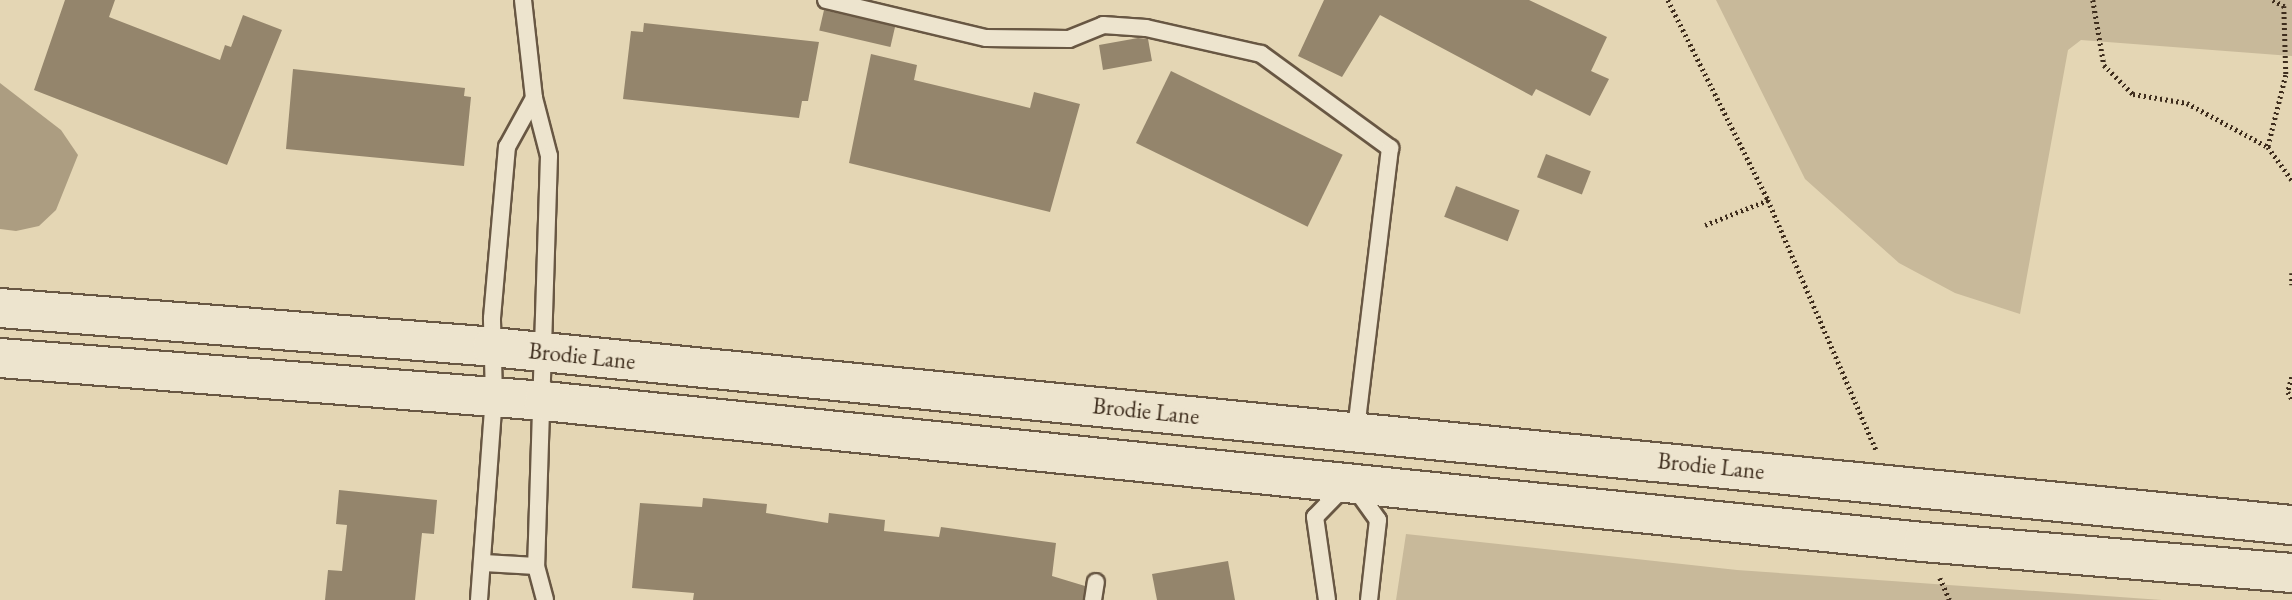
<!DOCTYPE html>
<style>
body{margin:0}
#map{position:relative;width:2292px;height:600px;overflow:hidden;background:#e4d6b4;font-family:"EB Garamond",serif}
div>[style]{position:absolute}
.green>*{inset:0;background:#c8b99a}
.water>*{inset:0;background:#ac9d81}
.building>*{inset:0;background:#94856c;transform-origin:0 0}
.path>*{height:4.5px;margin-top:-2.25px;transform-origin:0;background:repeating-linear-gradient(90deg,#3e2d1d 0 2px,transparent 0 5.5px)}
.roads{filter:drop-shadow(2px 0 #685743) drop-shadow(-2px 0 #685743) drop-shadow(0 2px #685743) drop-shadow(0 -2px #685743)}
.service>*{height:16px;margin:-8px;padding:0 8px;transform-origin:8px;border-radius:8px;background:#ede4ce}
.secondary>*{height:38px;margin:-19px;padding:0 19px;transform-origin:19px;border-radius:19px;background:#ede4ce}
span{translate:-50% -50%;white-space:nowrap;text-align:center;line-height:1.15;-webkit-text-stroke:6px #ede4ce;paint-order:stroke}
.street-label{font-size:23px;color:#3e2d1d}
</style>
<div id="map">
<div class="green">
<i style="clip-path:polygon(1716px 0,2292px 0,2292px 56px,2081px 40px,2068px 50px,2020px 314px,1955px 293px,1899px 263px,1805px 179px)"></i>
<i style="clip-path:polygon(1406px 534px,1737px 570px,2162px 600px,1396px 600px)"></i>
</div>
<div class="water">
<i style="clip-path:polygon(0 83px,61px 130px,78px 155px,56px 210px,39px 226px,16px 231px,0 229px)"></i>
</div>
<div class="building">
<i style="clip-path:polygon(65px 0,115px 0,109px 17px,220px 60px,225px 45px,231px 47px,243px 15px,282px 30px,227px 165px,34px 90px)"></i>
<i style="clip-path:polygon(1324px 0,1529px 0,1607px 37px,1591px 71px,1609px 79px,1590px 116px,1536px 89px,1532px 96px,1380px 15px,1342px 77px,1298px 56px)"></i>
<i style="left:824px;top:10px;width:73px;height:21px;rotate:13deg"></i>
<i style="clip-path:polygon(644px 23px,819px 42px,808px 101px,802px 101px,799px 118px,623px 99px,631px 31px,643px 32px)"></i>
<i style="clip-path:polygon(1138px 38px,1148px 39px,1152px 61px,1103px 70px,1099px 45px)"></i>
<i style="clip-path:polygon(871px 54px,917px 65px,914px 80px,1030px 108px,1034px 92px,1080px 104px,1050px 212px,849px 163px)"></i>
<i style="clip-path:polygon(293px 69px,465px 88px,464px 96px,471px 97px,464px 166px,286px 149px)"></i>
<i style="left:1171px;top:71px;width:191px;height:80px;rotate:26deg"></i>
<i style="left:1546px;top:154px;width:48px;height:25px;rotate:21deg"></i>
<i style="left:1456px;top:186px;width:68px;height:33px;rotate:21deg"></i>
<i style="clip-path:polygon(339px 490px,437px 500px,434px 534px,422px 533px,415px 600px,325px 600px,328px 570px,342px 571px,347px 525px,336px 524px)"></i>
<i style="clip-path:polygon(703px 498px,767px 504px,766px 513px,828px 523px,829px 513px,885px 520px,884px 531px,939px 537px,941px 527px,1056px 543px,1052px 576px,1085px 586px,1083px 600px,693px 600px,694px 593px,632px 588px,640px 503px,702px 507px)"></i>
<i style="clip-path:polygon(1228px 561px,1235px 600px,1157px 600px,1152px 574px)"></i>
</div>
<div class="path">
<i style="left:1668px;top:0;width:224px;rotate:63.4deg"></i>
<i style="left:1768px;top:200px;width:272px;rotate:66.6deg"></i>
<i style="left:2093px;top:0;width:66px;rotate:80.4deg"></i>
<i style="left:2104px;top:65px;width:41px;rotate:45deg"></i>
<i style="left:2133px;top:94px;width:55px;rotate:9.5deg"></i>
<i style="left:2187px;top:103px;width:92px;rotate:28.5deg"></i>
<i style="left:2273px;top:0;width:13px;rotate:29deg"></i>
<i style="left:2284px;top:6px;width:69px;rotate:88.3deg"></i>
<i style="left:2286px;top:75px;width:74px;rotate:104deg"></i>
<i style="left:2268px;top:147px;width:41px;rotate:54deg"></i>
<i style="left:1705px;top:225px;width:68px;rotate:-21.6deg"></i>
<i style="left:2292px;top:273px;width:12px;rotate:90deg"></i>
<i style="left:2292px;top:377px;width:16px;rotate:105deg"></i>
<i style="left:2288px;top:392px;width:8px;rotate:60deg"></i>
<i style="left:1940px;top:578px;width:24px;rotate:66deg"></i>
</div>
<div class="roads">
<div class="service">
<i style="left:523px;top:0;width:99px;rotate:83.6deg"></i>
<i style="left:534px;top:98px;width:60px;rotate:75.5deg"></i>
<i style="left:549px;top:156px;width:410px;rotate:91.8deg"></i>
<i style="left:536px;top:566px;width:35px;rotate:75deg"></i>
<i style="left:826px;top:0;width:164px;rotate:13.4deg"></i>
<i style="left:986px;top:38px;width:83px;rotate:0.7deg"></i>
<i style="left:1069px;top:39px;width:37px;rotate:-22deg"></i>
<i style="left:1103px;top:25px;width:43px;rotate:4deg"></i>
<i style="left:1146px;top:28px;width:118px;rotate:12.7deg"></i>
<i style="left:1261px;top:54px;width:160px;rotate:36.1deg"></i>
<i style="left:1390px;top:148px;width:285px;rotate:96.9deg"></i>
<i style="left:484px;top:563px;width:52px;rotate:3.3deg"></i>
<i style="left:479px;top:600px;width:204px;rotate:-85.8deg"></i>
<i style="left:494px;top:397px;width:79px;rotate:-91.5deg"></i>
<i style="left:492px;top:318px;width:172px;rotate:-85deg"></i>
<i style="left:507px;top:147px;width:56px;rotate:-61.1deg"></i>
<i style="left:1093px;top:600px;width:18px;rotate:-81deg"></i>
<i style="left:1327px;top:600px;width:84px;rotate:-98.2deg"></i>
<i style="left:1315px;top:517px;width:50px;rotate:-45.8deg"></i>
<i style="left:1350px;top:481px;width:48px;rotate:54.3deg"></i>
<i style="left:1378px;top:520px;width:81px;rotate:96.4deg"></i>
</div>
<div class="secondary">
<i style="left:0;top:308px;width:494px;rotate:4.5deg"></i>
<i style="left:492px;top:347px;width:1809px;rotate:5.65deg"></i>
<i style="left:0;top:358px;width:546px;rotate:4.52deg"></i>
<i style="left:544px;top:401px;width:1386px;rotate:5.84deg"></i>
<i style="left:1923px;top:542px;width:370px;rotate:4.8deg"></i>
</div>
</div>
<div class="street-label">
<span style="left:582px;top:356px;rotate:6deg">Brodie Lane</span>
<span style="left:1146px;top:411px;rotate:6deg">Brodie Lane</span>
<span style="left:1711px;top:466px;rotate:6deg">Brodie Lane</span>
</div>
</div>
